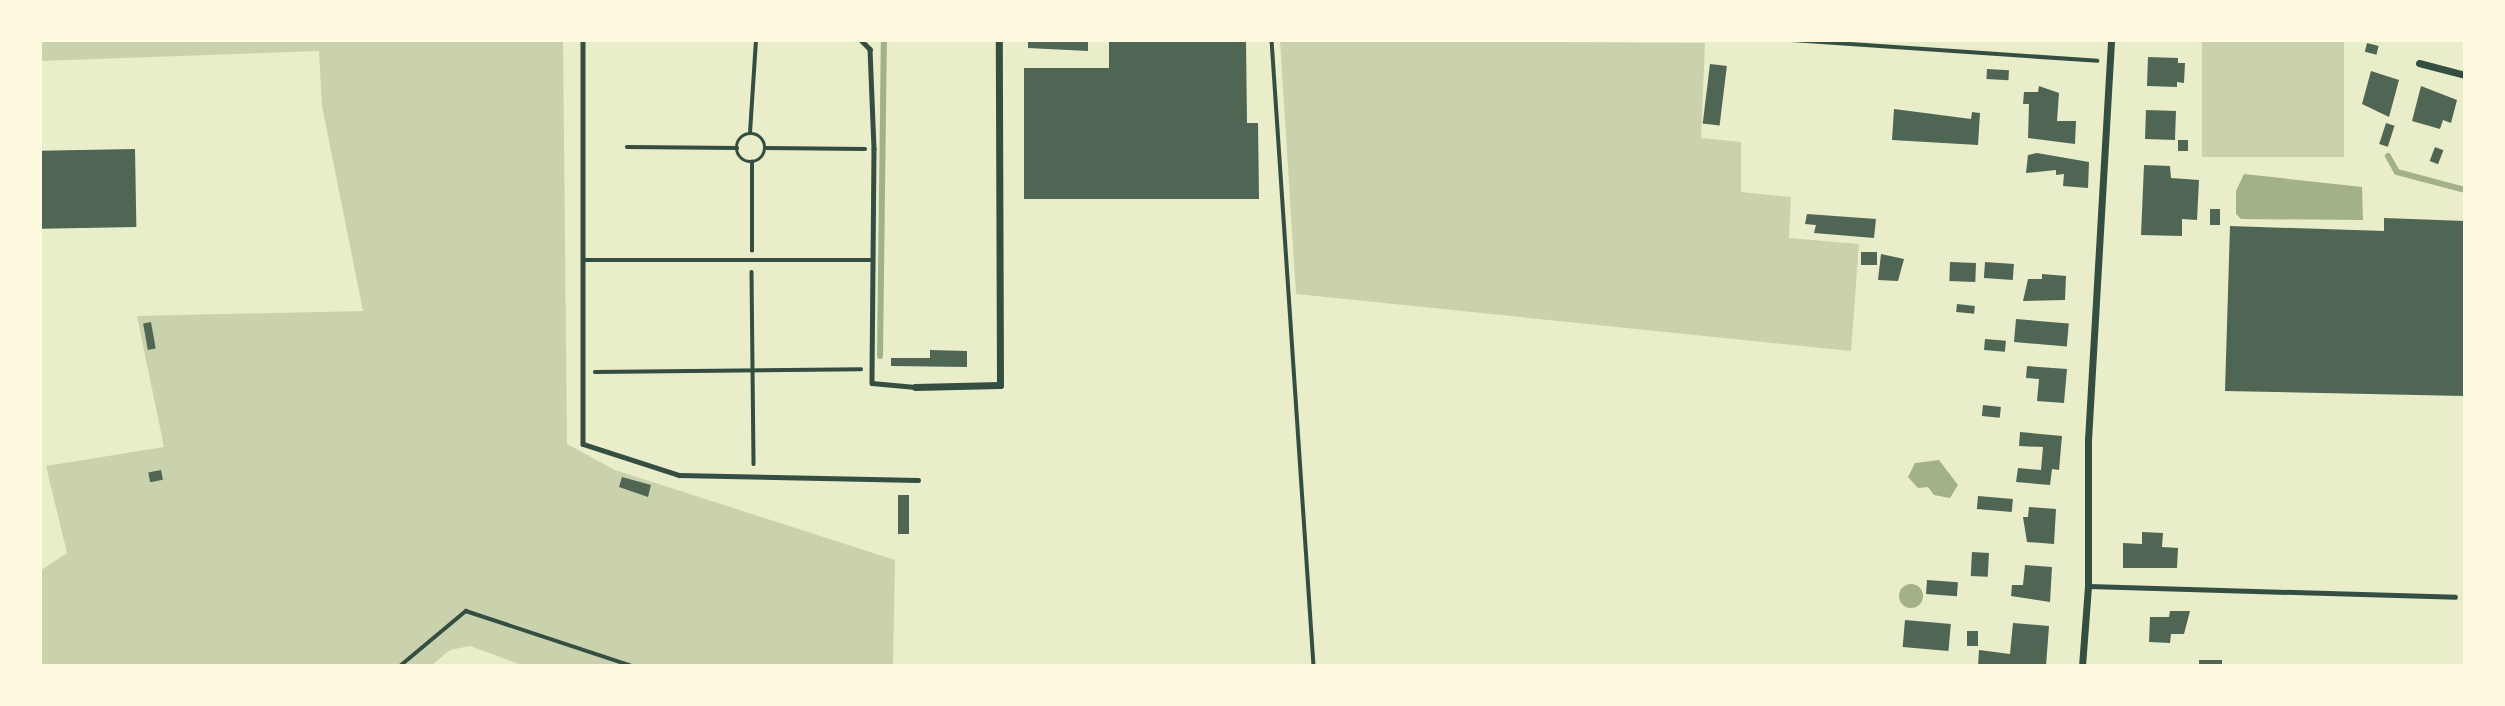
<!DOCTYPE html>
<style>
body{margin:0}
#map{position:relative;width:2505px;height:706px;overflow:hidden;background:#e9edc9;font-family:Jost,sans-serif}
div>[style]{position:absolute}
.green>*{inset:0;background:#cad2ad;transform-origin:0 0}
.water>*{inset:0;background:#a3b18a}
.round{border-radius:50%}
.stream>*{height:6px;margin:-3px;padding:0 3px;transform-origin:3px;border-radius:3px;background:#a3b18a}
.building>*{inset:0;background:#4f6655;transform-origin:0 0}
.path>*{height:3.5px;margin:-1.75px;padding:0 1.75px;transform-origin:1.75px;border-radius:1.75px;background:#344e41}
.path>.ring{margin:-1.75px;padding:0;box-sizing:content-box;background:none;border:3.5px solid #344e41;border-radius:50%}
.service>*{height:4.5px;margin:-2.25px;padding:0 2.25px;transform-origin:2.25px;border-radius:2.25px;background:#344e41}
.minor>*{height:7px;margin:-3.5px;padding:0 3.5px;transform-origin:3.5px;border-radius:3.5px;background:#344e41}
span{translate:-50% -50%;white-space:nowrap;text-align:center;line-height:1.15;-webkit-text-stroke:7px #fefae0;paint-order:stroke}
.frame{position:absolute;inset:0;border:42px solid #fefae0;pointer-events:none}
</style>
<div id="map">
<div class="green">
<i style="clip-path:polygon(40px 40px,563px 40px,567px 444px,615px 470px,895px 560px,893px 666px,524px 666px,470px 646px,450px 650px,431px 666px,40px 666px,40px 571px,67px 553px,46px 466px,164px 447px,137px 316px,363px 311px,322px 106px,319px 51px,40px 61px)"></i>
<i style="clip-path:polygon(1280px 40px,1705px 43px,1701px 138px,1741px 142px,1741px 192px,1791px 197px,1789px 238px,1859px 244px,1851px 351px,1296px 294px)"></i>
<i style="left:2202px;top:40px;width:142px;height:117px"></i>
</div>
<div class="water">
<i style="clip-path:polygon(2244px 174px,2362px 187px,2363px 220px,2241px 219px,2236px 214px,2236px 191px)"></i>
<i style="clip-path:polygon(1939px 460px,1958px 485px,1950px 498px,1934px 495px,1928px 487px,1918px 488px,1908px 477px,1915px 463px)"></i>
<i class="round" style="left:1899px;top:584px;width:24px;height:24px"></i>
</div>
<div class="stream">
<i style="left:2388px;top:156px;width:18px;rotate:61deg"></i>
<i style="left:2397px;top:172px;width:70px;rotate:14.8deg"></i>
<i style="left:880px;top:356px;width:316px;rotate:-89.3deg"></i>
</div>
<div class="building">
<i style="clip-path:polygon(1028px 40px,1088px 40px,1088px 51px,1028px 48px)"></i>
<i style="clip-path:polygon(1109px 40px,1246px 40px,1247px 123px,1258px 123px,1259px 199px,1024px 199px,1024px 68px,1109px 68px)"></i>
<i style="left:2367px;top:43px;width:12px;height:9px;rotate:14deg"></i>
<i style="clip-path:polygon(2148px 57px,2178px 58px,2178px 63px,2185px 63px,2184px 83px,2177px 82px,2177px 87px,2147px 86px)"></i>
<i style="left:1710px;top:64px;width:17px;height:60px;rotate:7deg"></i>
<i style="left:1987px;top:69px;width:22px;height:10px;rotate:3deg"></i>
<i style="clip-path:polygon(2371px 71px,2399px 80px,2389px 117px,2362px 104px)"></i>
<i style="clip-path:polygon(2039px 86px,2059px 93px,2057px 121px,2076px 121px,2075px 144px,2028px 138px,2029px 104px,2023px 104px,2024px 92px,2038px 92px)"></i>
<i style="clip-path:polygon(2421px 86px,2457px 100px,2451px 123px,2443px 120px,2440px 129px,2412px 121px)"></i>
<i style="clip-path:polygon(1894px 109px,1971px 119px,1972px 112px,1980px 113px,1978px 145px,1892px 140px)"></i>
<i style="left:2146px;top:110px;width:30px;height:29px;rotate:2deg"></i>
<i style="left:2386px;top:123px;width:9px;height:22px;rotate:18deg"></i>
<i style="left:2178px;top:140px;width:10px;height:11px"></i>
<i style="left:2435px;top:147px;width:9px;height:15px;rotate:21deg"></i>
<i style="left:135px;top:149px;width:78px;height:95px;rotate:89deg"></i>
<i style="clip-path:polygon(2037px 153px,2089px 162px,2088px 188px,2063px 186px,2064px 174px,2056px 175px,2056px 170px,2026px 173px,2028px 155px)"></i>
<i style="clip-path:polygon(2144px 165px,2170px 166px,2171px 178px,2199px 180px,2197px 220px,2182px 219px,2182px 236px,2141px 235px)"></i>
<i style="left:2210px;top:209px;width:10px;height:16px"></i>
<i style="clip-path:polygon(1807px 214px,1876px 219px,1874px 238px,1814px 233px,1816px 225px,1805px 224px)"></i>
<i style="clip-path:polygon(2384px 218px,2465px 221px,2465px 396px,2225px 391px,2230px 226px,2384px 231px)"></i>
<i style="left:1861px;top:252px;width:16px;height:13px"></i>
<i style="clip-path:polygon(1881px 254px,1904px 259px,1898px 281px,1878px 280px)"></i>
<i style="left:1950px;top:262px;width:26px;height:19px;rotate:2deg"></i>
<i style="left:1985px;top:262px;width:29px;height:16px;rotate:4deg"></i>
<i style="clip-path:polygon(2042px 274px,2066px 276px,2065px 300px,2023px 301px,2028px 279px,2042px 279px)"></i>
<i style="left:1957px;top:304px;width:18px;height:8px;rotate:6deg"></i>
<i style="left:2016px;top:319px;width:53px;height:23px;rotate:5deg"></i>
<i style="left:151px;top:322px;width:27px;height:8px;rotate:80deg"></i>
<i style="left:1985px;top:339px;width:21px;height:11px;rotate:5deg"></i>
<i style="clip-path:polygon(930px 350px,967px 351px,967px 367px,891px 366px,891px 358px,930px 358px)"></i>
<i style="clip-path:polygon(2027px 366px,2067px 369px,2064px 403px,2037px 401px,2039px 379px,2026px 378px)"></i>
<i style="left:1983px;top:405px;width:18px;height:11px;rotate:6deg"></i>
<i style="clip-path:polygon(2020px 432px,2062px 436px,2059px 470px,2052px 469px,2050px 485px,2016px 482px,2018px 468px,2041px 470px,2043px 447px,2019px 446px)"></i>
<i style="left:161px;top:470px;width:10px;height:13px;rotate:79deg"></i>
<i style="clip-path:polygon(622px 477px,651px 485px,648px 497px,619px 487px)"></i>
<i style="left:898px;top:495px;width:11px;height:39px"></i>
<i style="left:1978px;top:496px;width:35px;height:13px;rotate:5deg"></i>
<i style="clip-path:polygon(2029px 507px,2056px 509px,2054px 544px,2027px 542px,2023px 517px,2028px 517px)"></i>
<i style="clip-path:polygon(2142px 532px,2163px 533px,2162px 547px,2178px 548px,2177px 568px,2123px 568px,2123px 543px,2142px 544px)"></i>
<i style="left:1972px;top:552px;width:17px;height:24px;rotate:3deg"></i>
<i style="clip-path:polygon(2025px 565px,2052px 567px,2050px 602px,2011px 596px,2012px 585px,2023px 585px)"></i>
<i style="left:1927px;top:580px;width:31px;height:14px;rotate:4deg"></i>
<i style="clip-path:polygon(2170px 611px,2190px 611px,2184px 634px,2171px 634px,2170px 643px,2149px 642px,2150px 617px,2169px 617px)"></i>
<i style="left:1905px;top:620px;width:46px;height:27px;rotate:5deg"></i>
<i style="clip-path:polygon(2013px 623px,2049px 626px,2046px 666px,1978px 666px,1979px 650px,2010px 654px)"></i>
<i style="left:1967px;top:631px;width:11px;height:15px"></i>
<i style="left:2199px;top:660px;width:23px;height:6px"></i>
</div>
<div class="path">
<i style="left:1272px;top:40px;width:627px;rotate:86.16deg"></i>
<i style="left:1792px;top:40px;width:306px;rotate:3.9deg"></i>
<i style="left:750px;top:133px;width:93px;rotate:-86.3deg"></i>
<i class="ring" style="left:737px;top:134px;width:24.5px;height:24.5px"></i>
<i style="left:627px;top:147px;width:110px;rotate:0.5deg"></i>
<i style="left:766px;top:148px;width:99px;rotate:0.6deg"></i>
<i style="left:752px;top:251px;width:89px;rotate:-90deg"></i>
<i style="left:752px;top:272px;width:192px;rotate:89.4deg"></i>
<i style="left:595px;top:372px;width:266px;rotate:-0.6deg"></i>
<i style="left:400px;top:666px;width:86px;rotate:-39.8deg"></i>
<i style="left:466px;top:611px;width:175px;rotate:18.3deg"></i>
</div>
<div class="service">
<i style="left:583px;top:40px;width:404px;rotate:90deg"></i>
<i style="left:583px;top:444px;width:101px;rotate:17.9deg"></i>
<i style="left:679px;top:475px;width:239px;rotate:1.2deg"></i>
<i style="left:861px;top:40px;width:13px;rotate:45deg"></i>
<i style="left:870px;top:49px;width:100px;rotate:87.7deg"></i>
<i style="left:874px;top:149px;width:234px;rotate:90.5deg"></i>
<i style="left:872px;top:383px;width:43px;rotate:5.3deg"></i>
<i style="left:583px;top:260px;width:288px"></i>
<i style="left:2089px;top:586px;width:366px;rotate:1.7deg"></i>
</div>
<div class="minor">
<i style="left:2419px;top:63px;width:48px;rotate:14.6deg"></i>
<i style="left:915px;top:387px;width:85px;rotate:-1.3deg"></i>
<i style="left:1000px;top:385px;width:345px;rotate:-90.2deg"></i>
<i style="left:2082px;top:666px;width:80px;rotate:-85.7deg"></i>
<i style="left:2088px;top:586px;width:146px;rotate:-90deg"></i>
<i style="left:2088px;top:440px;width:401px;rotate:-86.7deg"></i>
</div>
<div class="frame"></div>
</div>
